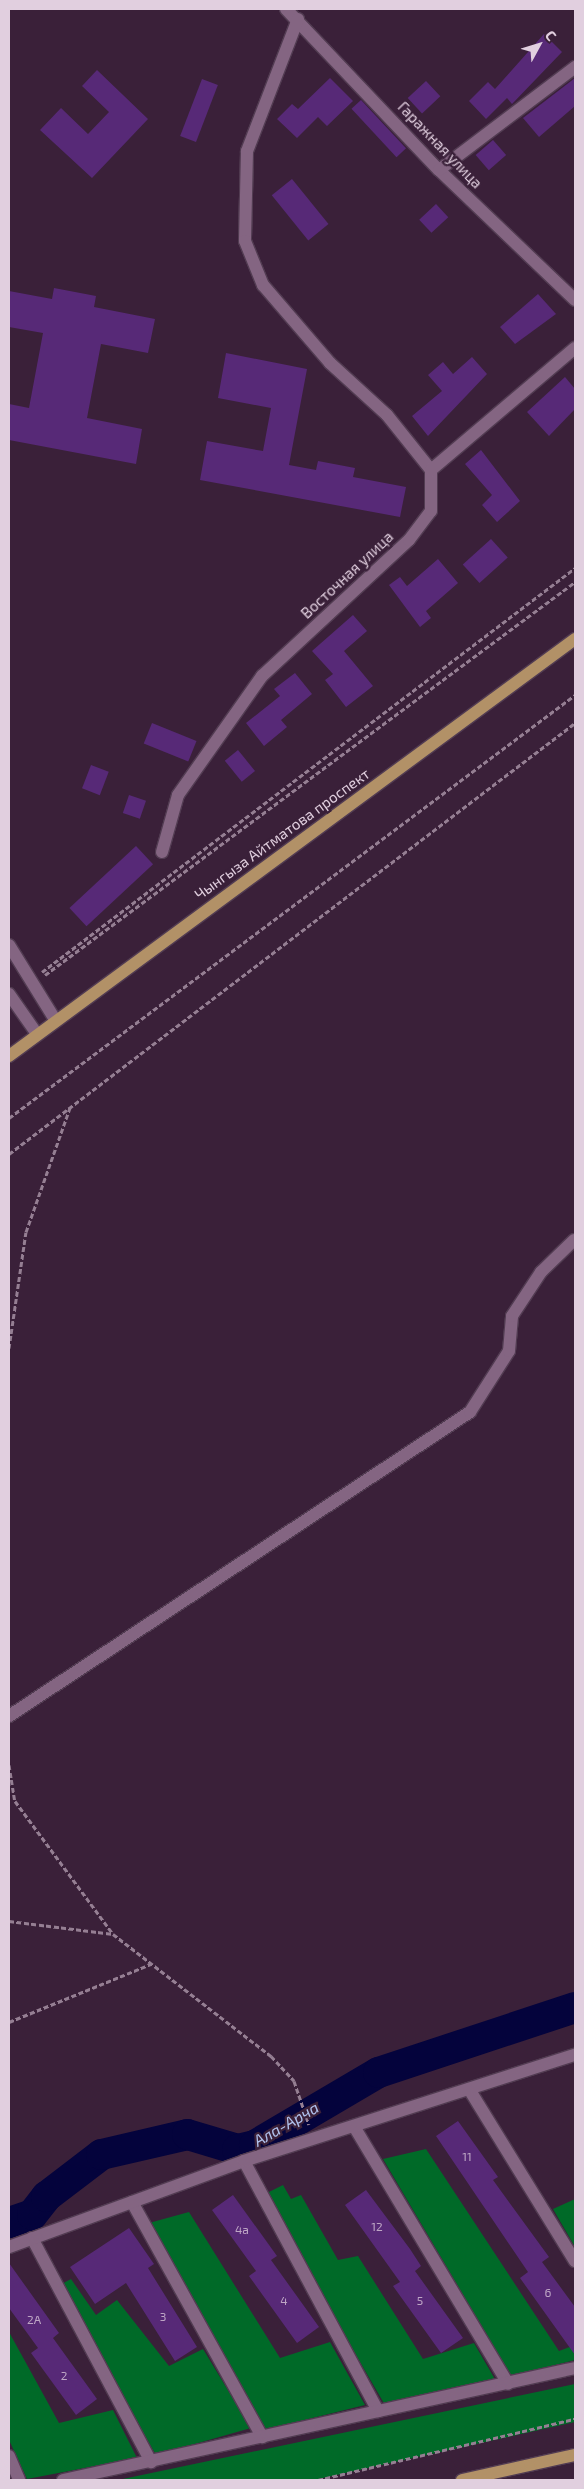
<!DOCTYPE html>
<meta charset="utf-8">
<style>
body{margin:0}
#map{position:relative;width:584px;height:2489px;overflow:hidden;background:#3a2039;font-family:"Exo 2",sans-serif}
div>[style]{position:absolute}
.forest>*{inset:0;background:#006a28}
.river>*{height:31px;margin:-15.5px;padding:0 15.5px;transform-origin:15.5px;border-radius:15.5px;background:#04033c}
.building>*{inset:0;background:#572977;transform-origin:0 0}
.path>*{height:3px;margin-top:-1.5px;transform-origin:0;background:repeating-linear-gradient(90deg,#957f93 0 5px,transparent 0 7.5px)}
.roads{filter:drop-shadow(1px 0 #523c52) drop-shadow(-1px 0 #523c52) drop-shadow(0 1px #523c52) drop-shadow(0 -1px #523c52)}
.minor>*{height:12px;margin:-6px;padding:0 6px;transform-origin:6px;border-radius:6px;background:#846582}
.major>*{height:12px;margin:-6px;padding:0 6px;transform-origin:6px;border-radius:6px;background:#b29167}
span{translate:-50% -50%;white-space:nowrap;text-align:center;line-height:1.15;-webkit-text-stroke:4.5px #3a2039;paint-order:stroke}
.number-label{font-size:12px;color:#bea6c5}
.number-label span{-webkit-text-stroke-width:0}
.street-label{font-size:15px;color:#e1cfdf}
.water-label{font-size:16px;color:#b0c1ed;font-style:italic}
.frame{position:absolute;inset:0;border:10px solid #e1cfdf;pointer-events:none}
.north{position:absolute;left:514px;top:20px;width:50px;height:50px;-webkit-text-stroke:4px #3a2039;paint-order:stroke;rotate:51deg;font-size:14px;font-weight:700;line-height:20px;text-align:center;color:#e1cfdf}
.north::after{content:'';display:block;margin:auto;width:18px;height:22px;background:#e1cfdf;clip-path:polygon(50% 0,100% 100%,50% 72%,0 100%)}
</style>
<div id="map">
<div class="forest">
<i style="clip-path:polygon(426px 2149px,559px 2351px,575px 2345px,575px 2360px,511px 2376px,383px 2159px)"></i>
<i style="clip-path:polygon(283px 2185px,291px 2199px,301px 2195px,338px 2260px,358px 2256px,423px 2359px,474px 2343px,496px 2381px,385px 2405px,263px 2195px)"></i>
<i style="clip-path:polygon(575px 2199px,575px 2247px,553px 2209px)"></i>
<i style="clip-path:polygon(189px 2212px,280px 2358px,330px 2342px,365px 2405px,264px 2430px,149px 2223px)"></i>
<i style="clip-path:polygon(71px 2279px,96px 2315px,117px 2300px,169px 2366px,203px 2349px,251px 2428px,156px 2455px,58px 2286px)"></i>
<i style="clip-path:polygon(9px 2332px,59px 2423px,113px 2410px,137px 2458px,27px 2479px,9px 2440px)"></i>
<i style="clip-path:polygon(575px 2384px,575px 2422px,314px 2480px,118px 2480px)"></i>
</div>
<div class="river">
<i style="left:9px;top:2222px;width:24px;rotate:-19deg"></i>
<i style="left:32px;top:2214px;width:23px;rotate:-52deg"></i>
<i style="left:46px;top:2196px;width:69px;rotate:-37.4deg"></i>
<i style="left:101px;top:2154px;width:88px;rotate:-13.1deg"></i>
<i style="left:187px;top:2134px;width:52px;rotate:16.7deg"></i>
<i style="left:237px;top:2149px;width:17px;rotate:-13deg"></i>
<i style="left:254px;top:2145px;width:144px;rotate:-30.5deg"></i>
<i style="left:378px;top:2072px;width:207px;rotate:-18.3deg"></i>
</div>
<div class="building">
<i style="clip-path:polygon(544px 34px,562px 52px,512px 104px,507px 98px,486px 119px,469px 101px,488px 82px,495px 89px)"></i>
<i style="clip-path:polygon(97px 70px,148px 119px,92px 178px,40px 130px,61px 108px,88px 134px,109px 112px,82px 86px)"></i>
<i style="clip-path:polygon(330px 78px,353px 101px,327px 126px,318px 117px,297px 138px,277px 119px,292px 104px,298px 109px)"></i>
<i style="clip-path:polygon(575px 78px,575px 106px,539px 137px,523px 118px)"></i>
<i style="left:202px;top:79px;width:17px;height:61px;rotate:21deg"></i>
<i style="left:426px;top:81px;width:21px;height:25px;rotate:47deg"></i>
<i style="left:361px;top:100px;width:66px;height:13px;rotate:47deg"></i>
<i style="left:493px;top:140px;width:20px;height:23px;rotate:49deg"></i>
<i style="left:292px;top:179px;width:58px;height:26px;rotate:51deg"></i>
<i style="left:436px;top:204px;width:18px;height:23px;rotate:47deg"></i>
<i style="clip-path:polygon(54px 288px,96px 296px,94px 307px,155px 319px,148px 353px,101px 344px,87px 418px,142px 429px,136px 464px,9px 440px,9px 404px,29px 408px,43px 333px,9px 327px,9px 291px,52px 299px)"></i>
<i style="clip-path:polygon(538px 294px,556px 314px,515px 344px,500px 327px)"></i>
<i style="clip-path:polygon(226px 353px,307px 369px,289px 465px,316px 470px,318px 461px,355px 468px,353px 477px,406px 487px,400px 517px,200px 480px,207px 441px,263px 451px,271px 408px,218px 398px)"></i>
<i style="clip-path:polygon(472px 357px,487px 374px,428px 436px,412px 416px,442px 391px,428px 375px,443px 362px,453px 374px)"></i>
<i style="clip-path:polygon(565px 377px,575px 389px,575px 409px,549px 436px,527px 412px)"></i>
<i style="clip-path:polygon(481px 450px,520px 501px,497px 522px,482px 505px,492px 495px,465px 464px)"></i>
<i style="left:491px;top:539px;width:25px;height:38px;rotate:48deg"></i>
<i style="clip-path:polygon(438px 559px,458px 583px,426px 611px,431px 618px,420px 627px,389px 585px,400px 577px,407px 586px)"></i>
<i style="clip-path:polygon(353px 615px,367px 631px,344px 651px,373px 686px,346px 707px,325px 680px,333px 674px,312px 651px)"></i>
<i style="clip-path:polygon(295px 673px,312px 694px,281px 720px,287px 727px,264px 746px,246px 723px,280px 696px,274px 689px)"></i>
<i style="left:152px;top:723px;width:48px;height:22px;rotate:22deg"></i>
<i style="left:238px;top:750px;width:27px;height:17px;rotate:51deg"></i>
<i style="left:91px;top:765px;width:19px;height:25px;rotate:21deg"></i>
<i style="left:129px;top:795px;width:18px;height:19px;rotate:19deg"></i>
<i style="left:136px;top:846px;width:25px;height:91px;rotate:47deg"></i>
<i style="clip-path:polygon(458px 2121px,498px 2177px,493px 2180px,549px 2257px,542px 2262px,575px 2307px,575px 2355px,520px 2278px,528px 2272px,436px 2136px)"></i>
<i style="clip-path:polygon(366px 2190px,410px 2249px,421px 2266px,415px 2271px,463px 2338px,441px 2353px,393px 2286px,400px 2282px,345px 2205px)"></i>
<i style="clip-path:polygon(233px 2195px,277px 2256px,271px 2260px,319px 2327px,297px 2343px,249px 2276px,256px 2271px,212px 2210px)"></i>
<i style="clip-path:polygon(129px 2228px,154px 2264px,148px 2268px,197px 2347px,175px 2361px,126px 2283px,95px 2304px,70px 2267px)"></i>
<i style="clip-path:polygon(9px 2263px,59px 2333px,53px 2338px,97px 2399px,76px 2415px,31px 2353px,38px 2348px,9px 2308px)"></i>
</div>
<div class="path">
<i style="left:42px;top:972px;width:669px;rotate:-37.16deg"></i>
<i style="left:45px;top:975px;width:660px;rotate:-36.56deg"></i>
<i style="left:9px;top:1118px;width:707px;rotate:-36.77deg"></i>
<i style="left:9px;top:1154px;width:711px;rotate:-37.29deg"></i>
<i style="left:9px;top:1348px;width:117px;rotate:-81.7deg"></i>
<i style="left:26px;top:1232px;width:132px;rotate:-70.5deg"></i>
<i style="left:9px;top:1765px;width:36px;rotate:81deg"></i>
<i style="left:15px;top:1801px;width:165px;rotate:53.6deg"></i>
<i style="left:9px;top:1921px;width:105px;rotate:7.1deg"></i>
<i style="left:113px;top:1934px;width:200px;rotate:37.7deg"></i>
<i style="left:271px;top:2056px;width:34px;rotate:47deg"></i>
<i style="left:294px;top:2081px;width:46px;rotate:71.2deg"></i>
<i style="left:9px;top:2022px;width:153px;rotate:-22.2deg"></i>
<i style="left:318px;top:2480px;width:264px;rotate:-13.4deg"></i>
</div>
<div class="roads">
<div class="minor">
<i style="left:286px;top:9px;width:222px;rotate:46.5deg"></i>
<i style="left:439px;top:170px;width:188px;rotate:43.7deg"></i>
<i style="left:298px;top:19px;width:142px;rotate:111.1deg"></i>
<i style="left:247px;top:151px;width:90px;rotate:91.3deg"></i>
<i style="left:245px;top:241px;width:48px;rotate:67.8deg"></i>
<i style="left:263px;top:285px;width:103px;rotate:49.3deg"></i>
<i style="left:330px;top:363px;width:77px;rotate:42.4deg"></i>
<i style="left:387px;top:415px;width:70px;rotate:51.3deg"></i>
<i style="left:439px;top:170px;width:171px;rotate:-37.1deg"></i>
<i style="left:162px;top:852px;width:59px;rotate:-74.3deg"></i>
<i style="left:178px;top:795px;width:146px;rotate:-54.8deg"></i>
<i style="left:262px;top:676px;width:200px;rotate:-42.8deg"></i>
<i style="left:409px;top:540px;width:36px;rotate:-53deg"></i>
<i style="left:431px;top:511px;width:41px;rotate:-90deg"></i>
<i style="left:431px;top:470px;width:189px;rotate:-40.3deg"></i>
<i style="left:9px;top:945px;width:89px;rotate:58.3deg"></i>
<i style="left:9px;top:994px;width:49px;rotate:55deg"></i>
<i style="left:9px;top:1716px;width:552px;rotate:-33.4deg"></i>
<i style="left:470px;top:1412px;width:72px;rotate:-57.4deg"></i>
<i style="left:509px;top:1351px;width:35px;rotate:-85deg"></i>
<i style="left:512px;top:1316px;width:53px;rotate:-56.6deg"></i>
<i style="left:541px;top:1272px;width:46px;rotate:-44.1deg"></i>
<i style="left:469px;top:2089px;width:202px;rotate:58.4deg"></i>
<i style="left:355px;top:2128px;width:298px;rotate:59.1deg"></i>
<i style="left:244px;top:2161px;width:284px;rotate:61.8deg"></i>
<i style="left:132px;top:2202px;width:269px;rotate:61deg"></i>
<i style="left:32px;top:2238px;width:254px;rotate:62deg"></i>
<i style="left:9px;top:2247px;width:250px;rotate:-20.1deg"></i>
<i style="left:244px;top:2161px;width:348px;rotate:-17.8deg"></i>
<i style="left:9px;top:2456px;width:26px;rotate:67deg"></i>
<i style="left:63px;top:2480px;width:524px;rotate:-12.34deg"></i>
</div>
<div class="major">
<i style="left:9px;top:1056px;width:703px;rotate:-36.38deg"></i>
<i style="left:462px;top:2480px;width:116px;rotate:-12.5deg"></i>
</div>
</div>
<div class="number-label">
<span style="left:467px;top:2157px">11</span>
<span style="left:377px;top:2227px">12</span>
<span style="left:242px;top:2230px">4а</span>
<span style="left:548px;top:2293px">6</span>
<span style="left:284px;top:2301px">4</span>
<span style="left:420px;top:2301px">5</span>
<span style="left:163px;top:2317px">3</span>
<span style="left:34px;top:2320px">2А</span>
<span style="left:64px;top:2376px">2</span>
</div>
<div class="street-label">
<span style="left:440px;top:145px;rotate:46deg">Гаражная улица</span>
<span style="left:347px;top:575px;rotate:-43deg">Восточная улица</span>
<span style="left:282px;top:834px;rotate:-36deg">Чынгыза Айтматова проспект</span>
</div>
<div class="water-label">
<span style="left:286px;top:2124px;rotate:-30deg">Ала-Арча</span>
</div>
<div class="frame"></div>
<div class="north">С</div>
</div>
